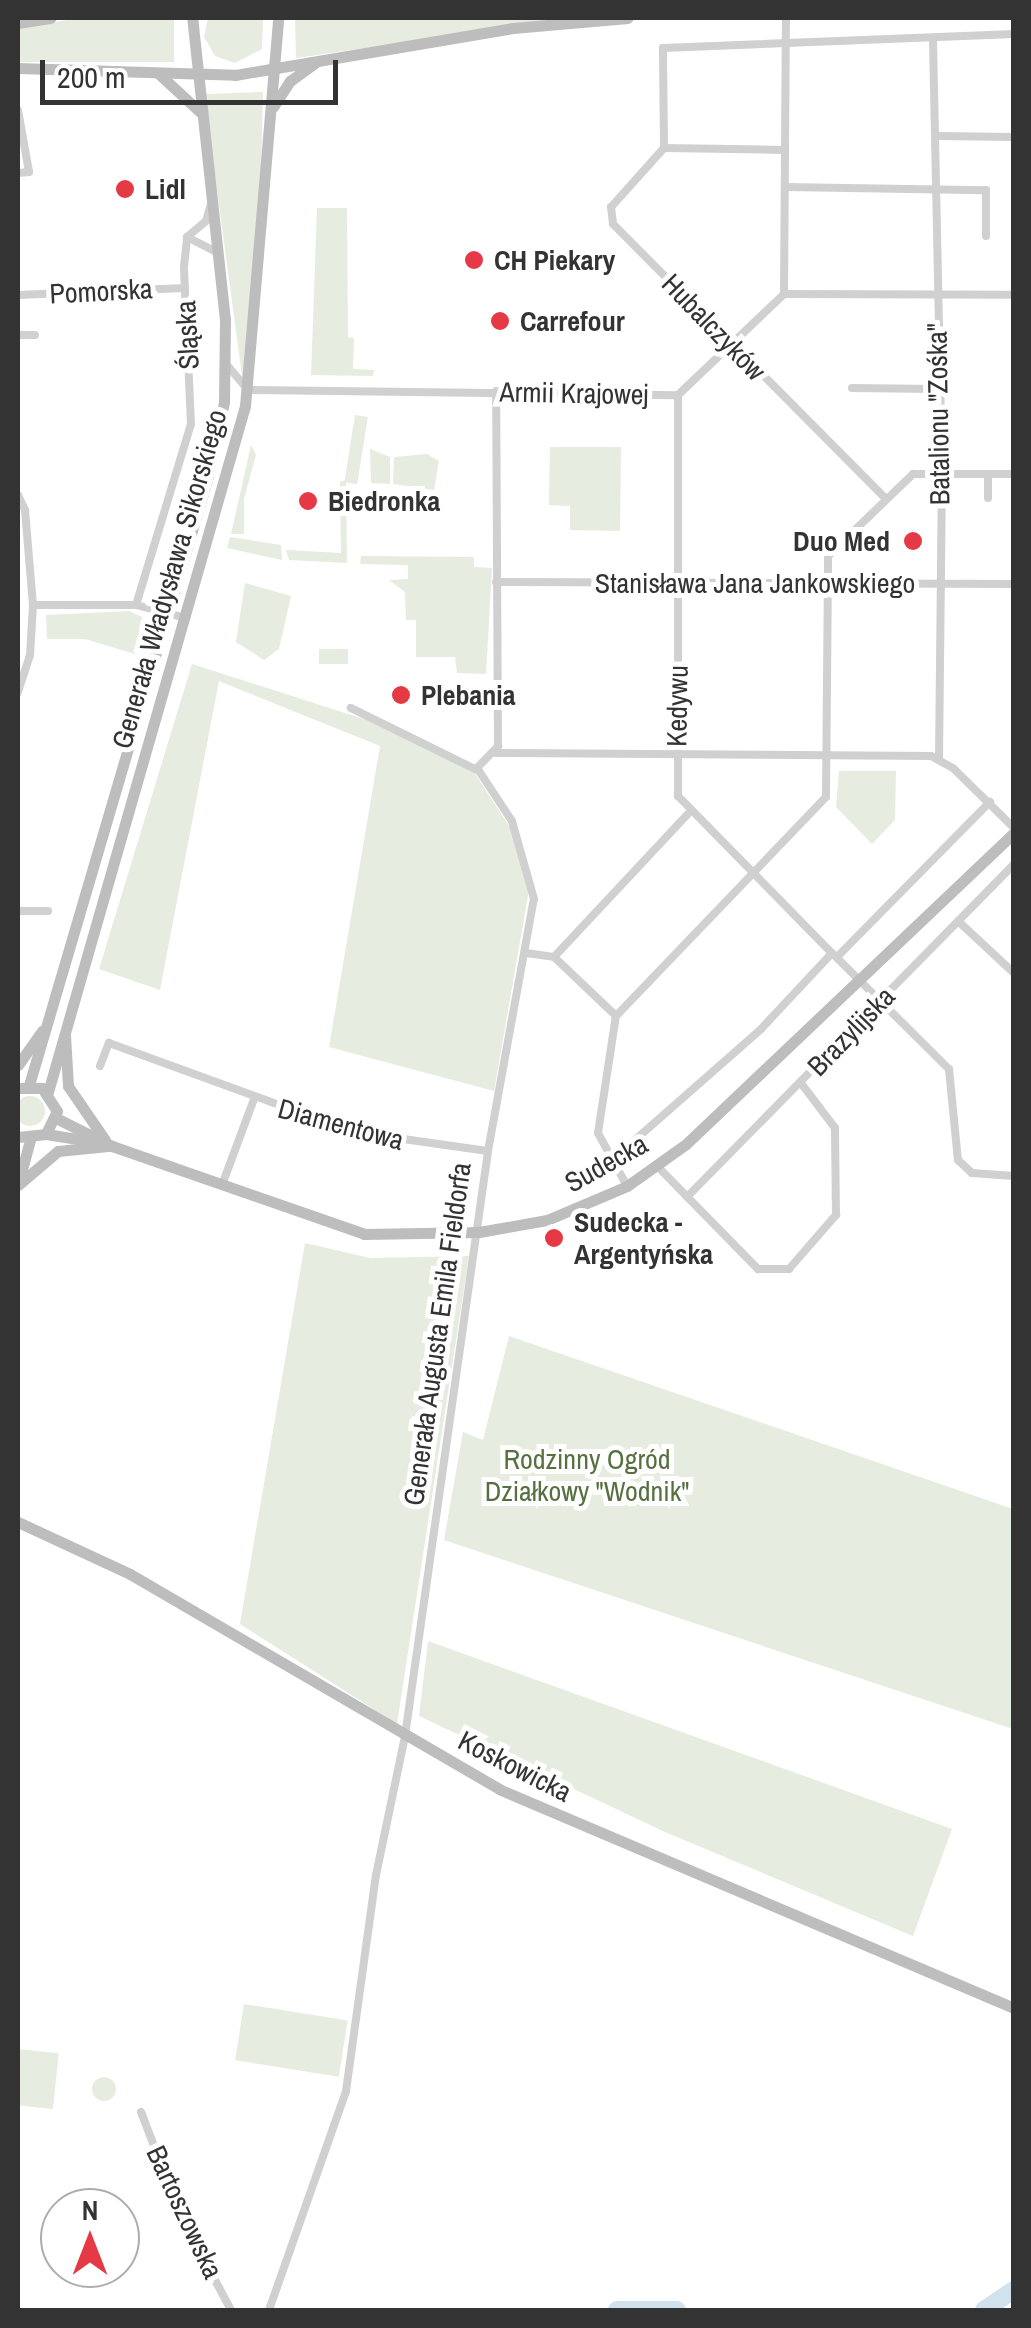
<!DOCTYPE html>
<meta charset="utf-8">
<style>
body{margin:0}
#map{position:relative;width:1031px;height:2328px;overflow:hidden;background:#fff;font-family:"Archivo Narrow",sans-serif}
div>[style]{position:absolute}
.green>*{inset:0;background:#e6ecdf;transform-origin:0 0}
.round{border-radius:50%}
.river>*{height:18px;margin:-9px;padding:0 9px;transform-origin:9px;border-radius:9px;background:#cfe2ee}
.street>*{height:8px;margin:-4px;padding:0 4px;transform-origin:4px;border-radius:4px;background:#d0d0d0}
.secondary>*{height:11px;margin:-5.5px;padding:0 5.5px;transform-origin:5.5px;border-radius:5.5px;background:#bdbdbd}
.dots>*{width:28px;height:28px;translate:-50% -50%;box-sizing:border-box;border:5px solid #fff;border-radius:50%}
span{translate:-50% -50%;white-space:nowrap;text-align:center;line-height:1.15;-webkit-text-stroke:10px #fff;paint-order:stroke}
.poi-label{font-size:28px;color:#333;font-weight:700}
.left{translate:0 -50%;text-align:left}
.right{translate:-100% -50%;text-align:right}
.street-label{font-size:28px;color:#333}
.park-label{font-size:28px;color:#56703f}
.frame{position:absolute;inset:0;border:20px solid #333;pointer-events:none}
.north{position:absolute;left:40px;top:2188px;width:100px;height:100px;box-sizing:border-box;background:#fff;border:2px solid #adadad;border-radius:50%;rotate:0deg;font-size:28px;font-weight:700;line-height:40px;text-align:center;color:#333}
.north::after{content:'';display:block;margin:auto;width:35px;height:45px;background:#e63946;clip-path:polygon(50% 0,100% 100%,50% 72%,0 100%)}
.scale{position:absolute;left:40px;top:60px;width:298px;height:45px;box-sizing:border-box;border:5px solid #333;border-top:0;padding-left:12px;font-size:30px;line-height:35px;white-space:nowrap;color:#333;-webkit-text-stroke:8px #fff;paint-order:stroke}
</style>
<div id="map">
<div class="green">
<i style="clip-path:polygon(80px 18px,174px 18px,174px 62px,18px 62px,18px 28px)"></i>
<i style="clip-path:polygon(208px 18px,263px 18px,262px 49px,235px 63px,215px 56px,204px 37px)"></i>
<i style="clip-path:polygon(295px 18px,575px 18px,296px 58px)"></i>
<i style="clip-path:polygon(263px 92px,260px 215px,243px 383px,204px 94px)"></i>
<i style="clip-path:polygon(317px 208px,347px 208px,348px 337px,354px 338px,353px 369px,374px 370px,373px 376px,311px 375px)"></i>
<i style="left:355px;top:415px;width:13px;height:68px;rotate:9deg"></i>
<i style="clip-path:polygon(251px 445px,256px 455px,244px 499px,244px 534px,231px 534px)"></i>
<i style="clip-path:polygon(550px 447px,621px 447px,620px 531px,570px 530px,570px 506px,549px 505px)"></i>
<i style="clip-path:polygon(370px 449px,390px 457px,390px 484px,371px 483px)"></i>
<i style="clip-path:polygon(427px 454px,439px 461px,434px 490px,393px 484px,394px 457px)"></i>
<i style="clip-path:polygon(346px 480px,347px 563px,289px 560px,286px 550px,341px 553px,340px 482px)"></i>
<i style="clip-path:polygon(230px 537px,281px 545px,282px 560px,227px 548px)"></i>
<i style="clip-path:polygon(361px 556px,474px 557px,474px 567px,492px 568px,486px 674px,457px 673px,455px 657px,416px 657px,416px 620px,406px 620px,405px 592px,389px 580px,408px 579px,408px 565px,360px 564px)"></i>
<i style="clip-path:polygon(245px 583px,291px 596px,279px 649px,264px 660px,236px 642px)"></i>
<i style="clip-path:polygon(129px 611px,144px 618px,135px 654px,85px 639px,47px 639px,46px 615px)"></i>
<i style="left:319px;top:649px;width:29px;height:15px"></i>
<i style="clip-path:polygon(192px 664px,370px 721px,474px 772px,513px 832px,529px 890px,494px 1091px,329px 1047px,380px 746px,219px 681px,160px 990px,99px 969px)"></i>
<i style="clip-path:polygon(839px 771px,896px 771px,895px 820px,872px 844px,836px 807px)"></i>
<i class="round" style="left:15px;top:1096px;width:30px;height:30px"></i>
<i style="clip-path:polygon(305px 1243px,370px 1258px,469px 1256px,397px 1724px,240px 1624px)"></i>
<i style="clip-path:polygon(509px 1336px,1013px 1509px,1013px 1729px,444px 1540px,463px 1432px,483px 1440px)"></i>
<i style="clip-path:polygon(428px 1641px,952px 1829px,913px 1936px,665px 1832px,419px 1716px)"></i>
<i style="left:244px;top:2004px;width:105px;height:57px;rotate:9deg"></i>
<i style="left:18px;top:2049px;width:41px;height:56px;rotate:6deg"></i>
<i class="round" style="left:92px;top:2077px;width:24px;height:24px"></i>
</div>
<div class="river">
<i style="left:617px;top:2310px;width:60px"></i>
<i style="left:984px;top:2310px;width:36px;rotate:-34deg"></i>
</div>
<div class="street">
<i style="left:933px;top:40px;width:433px;rotate:88.8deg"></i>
<i style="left:942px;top:473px;width:285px;rotate:90.6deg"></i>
<i style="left:18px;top:110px;width:63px;rotate:79.9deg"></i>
<i style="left:29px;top:172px;width:11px;rotate:175deg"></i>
<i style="left:936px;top:136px;width:78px;rotate:0.7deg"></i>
<i style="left:664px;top:148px;width:79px;rotate:131.9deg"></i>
<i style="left:611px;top:207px;width:17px;rotate:83deg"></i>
<i style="left:613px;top:224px;width:386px;rotate:45.2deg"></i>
<i style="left:664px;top:148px;width:100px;rotate:-90.6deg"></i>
<i style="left:663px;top:48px;width:351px;rotate:-2.3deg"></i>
<i style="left:664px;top:148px;width:121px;rotate:0.9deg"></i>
<i style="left:785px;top:187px;width:201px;rotate:0.9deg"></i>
<i style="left:986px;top:190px;width:46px;rotate:90deg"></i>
<i style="left:187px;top:237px;width:34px;rotate:27deg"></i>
<i style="left:784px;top:294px;width:276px;rotate:-89.6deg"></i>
<i style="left:18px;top:295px;width:167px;rotate:-2.4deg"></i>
<i style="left:18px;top:335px;width:17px"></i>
<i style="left:227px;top:365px;width:33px;rotate:50deg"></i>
<i style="left:248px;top:390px;width:430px;rotate:0.7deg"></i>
<i style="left:678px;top:395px;width:146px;rotate:-43.6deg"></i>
<i style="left:784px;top:294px;width:230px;rotate:0.2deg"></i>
<i style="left:852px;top:388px;width:83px;rotate:0.7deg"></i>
<i style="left:678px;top:395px;width:401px;rotate:90deg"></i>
<i style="left:678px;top:796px;width:220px;rotate:45.6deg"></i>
<i style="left:988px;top:474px;width:24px;rotate:90deg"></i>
<i style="left:18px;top:495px;width:17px;rotate:65deg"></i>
<i style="left:25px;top:510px;width:95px;rotate:85.2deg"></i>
<i style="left:33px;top:605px;width:50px;rotate:93.4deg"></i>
<i style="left:30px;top:655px;width:40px;rotate:108deg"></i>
<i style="left:496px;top:582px;width:518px;rotate:0.22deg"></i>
<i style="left:33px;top:605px;width:103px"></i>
<i style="left:136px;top:605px;width:52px;rotate:14.6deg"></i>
<i style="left:136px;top:605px;width:189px;rotate:-73.1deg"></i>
<i style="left:191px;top:424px;width:157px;rotate:-92.6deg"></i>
<i style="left:184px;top:267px;width:30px;rotate:-84deg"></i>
<i style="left:187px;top:237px;width:25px;rotate:-40deg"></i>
<i style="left:206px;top:221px;width:15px;rotate:-74deg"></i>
<i style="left:496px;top:753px;width:435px;rotate:0.4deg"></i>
<i style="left:931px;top:756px;width:26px;rotate:29deg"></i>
<i style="left:954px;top:769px;width:84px;rotate:44.5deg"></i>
<i style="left:476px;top:769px;width:32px;rotate:-46deg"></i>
<i style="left:498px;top:746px;width:355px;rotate:-90.3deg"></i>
<i style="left:18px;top:911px;width:30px"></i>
<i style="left:958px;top:921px;width:76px;rotate:42.9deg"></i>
<i style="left:526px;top:953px;width:28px;rotate:8deg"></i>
<i style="left:837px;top:957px;width:218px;rotate:-45.4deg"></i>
<i style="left:616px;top:1016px;width:86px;rotate:-136.4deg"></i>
<i style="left:554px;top:957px;width:196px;rotate:-46.9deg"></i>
<i style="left:100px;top:1066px;width:25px;rotate:-69deg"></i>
<i style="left:109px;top:1043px;width:261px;rotate:20deg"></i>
<i style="left:354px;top:1132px;width:135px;rotate:8.1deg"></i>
<i style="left:611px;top:1161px;width:200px;rotate:-41.3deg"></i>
<i style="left:761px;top:1029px;width:104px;rotate:-46.9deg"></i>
<i style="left:832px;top:953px;width:165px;rotate:44.8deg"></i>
<i style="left:949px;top:1069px;width:91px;rotate:84.4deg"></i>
<i style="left:958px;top:1160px;width:19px;rotate:43deg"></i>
<i style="left:972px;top:1173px;width:42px;rotate:4.1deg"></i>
<i style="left:658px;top:1167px;width:143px;rotate:45.6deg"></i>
<i style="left:758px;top:1269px;width:31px"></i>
<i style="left:789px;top:1269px;width:72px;rotate:-49deg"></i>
<i style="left:836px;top:1215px;width:87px;rotate:-90.7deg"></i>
<i style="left:835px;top:1128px;width:56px;rotate:-127.1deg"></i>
<i style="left:222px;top:1185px;width:92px;rotate:-69.6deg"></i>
<i style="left:627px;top:1186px;width:60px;rotate:-118.7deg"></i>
<i style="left:598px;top:1133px;width:118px;rotate:-81.3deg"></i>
<i style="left:616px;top:1016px;width:303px;rotate:-46.2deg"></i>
<i style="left:826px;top:797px;width:241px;rotate:-89.5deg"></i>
<i style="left:828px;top:556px;width:118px;rotate:-44deg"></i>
<i style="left:913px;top:474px;width:101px"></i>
<i style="left:687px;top:1197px;width:467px;rotate:-45.5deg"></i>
<i style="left:141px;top:2112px;width:111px;rotate:69deg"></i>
<i style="left:181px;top:2216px;width:106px;rotate:62deg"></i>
<i style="left:269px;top:2310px;width:232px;rotate:-70.6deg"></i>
<i style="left:346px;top:2091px;width:218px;rotate:-82.1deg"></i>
<i style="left:376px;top:1875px;width:142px;rotate:-78.2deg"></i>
<i style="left:405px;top:1736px;width:591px;rotate:-81.92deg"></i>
<i style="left:488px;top:1151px;width:256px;rotate:-79.7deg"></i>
<i style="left:534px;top:899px;width:81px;rotate:-105.8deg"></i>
<i style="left:512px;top:821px;width:60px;rotate:-123.4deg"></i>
<i style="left:479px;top:771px;width:143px;rotate:-153.8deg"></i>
</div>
<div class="secondary">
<i style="left:18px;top:23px;width:33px;rotate:-9deg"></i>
<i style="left:18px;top:68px;width:217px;rotate:1.8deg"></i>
<i style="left:235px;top:75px;width:282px;rotate:-9.6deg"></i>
<i style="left:513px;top:28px;width:115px;rotate:-5deg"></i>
<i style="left:159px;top:74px;width:56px;rotate:42.8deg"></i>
<i style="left:273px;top:107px;width:31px;rotate:-57deg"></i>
<i style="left:290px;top:81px;width:31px;rotate:-36deg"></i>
<i style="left:65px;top:1035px;width:51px;rotate:86.6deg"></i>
<i style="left:68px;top:1086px;width:65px;rotate:55.6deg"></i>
<i style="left:18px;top:1065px;width:42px;rotate:-54.8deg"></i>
<i style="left:29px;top:1085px;width:631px;rotate:-73.61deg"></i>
<i style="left:207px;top:480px;width:80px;rotate:-77.7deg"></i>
<i style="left:224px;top:402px;width:82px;rotate:-89.3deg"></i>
<i style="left:225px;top:320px;width:304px;rotate:-96.2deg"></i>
<i style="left:18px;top:1088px;width:24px"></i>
<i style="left:42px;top:1088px;width:27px;rotate:57deg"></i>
<i style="left:57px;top:1111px;width:25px;rotate:116deg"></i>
<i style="left:46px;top:1134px;width:28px;rotate:174deg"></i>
<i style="left:48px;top:1092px;width:714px;rotate:-73.98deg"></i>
<i style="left:245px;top:406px;width:389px;rotate:-85.1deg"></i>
<i style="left:56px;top:1118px;width:63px;rotate:26.6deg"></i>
<i style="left:112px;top:1146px;width:267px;rotate:19.2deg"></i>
<i style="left:364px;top:1234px;width:115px;rotate:-1deg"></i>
<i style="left:479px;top:1232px;width:69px;rotate:-10deg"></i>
<i style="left:547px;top:1220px;width:87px;rotate:-23deg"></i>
<i style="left:627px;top:1186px;width:72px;rotate:-35.4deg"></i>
<i style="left:686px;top:1144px;width:452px;rotate:-43.5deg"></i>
<i style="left:46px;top:1134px;width:51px;rotate:9.1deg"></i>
<i style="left:18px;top:1184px;width:46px;rotate:-74.7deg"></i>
<i style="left:18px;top:1185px;width:52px;rotate:-40.4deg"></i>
<i style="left:58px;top:1151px;width:50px;rotate:-5.7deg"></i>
<i style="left:18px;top:1522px;width:123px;rotate:24.9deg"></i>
<i style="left:130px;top:1574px;width:429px;rotate:30.2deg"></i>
<i style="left:501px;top:1790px;width:557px;rotate:23.02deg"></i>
</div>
<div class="dots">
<i style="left:125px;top:189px;background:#e63946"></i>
<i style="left:474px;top:260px;background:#e63946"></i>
<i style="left:500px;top:321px;background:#e63946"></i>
<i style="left:308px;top:501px;background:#e63946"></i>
<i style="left:913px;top:541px;background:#e63946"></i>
<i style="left:401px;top:695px;background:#e63946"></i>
<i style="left:554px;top:1238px;background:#e63946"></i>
</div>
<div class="poi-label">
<span class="left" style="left:145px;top:189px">Lidl</span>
<span class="left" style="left:494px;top:260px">CH Piekary</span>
<span class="left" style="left:520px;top:321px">Carrefour</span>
<span class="left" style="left:328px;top:501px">Biedronka</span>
<span class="right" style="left:890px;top:541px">Duo Med</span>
<span class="left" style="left:421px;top:695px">Plebania</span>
<span class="left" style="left:574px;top:1238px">Sudecka -<br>Argentyńska</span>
</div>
<div class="street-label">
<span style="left:101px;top:291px;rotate:-3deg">Pomorska</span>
<span style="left:714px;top:327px;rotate:46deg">Hubalczyków</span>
<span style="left:187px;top:335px;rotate:-93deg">Śląska</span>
<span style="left:574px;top:393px;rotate:1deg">Armii Krajowej</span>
<span style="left:938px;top:414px;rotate:-91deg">Batalionu "Zośka"</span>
<span style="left:169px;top:579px;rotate:-74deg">Generała Władysława Sikorskiego</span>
<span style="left:755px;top:583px">Stanisława Jana Jankowskiego</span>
<span style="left:677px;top:706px;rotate:-89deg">Kedywu</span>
<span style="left:851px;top:1031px;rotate:-46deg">Brazylijska</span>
<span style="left:341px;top:1124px;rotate:15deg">Diamentowa</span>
<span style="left:606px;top:1163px;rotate:-29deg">Sudecka</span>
<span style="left:437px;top:1334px;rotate:-82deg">Generała Augusta Emila Fieldorfa</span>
<span style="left:515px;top:1766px;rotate:27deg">Koskowicka</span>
<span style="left:185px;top:2212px;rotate:65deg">Bartoszowska</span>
</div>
<div class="park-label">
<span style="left:587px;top:1475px">Rodzinny Ogród<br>Działkowy "Wodnik"</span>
</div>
<div class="frame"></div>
<div class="north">N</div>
<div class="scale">200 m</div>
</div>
